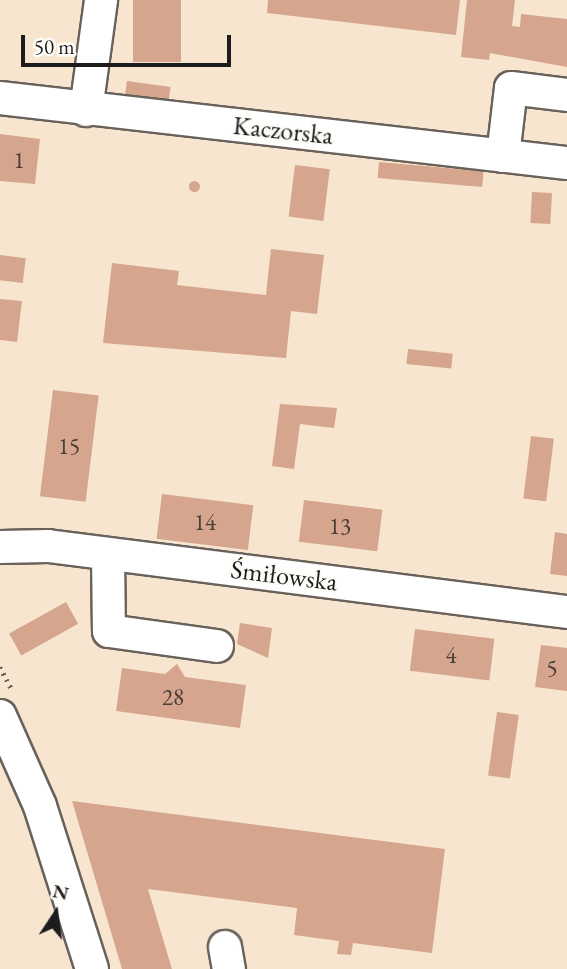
<!DOCTYPE html>
<meta charset="utf-8">
<style>
body{margin:0}
#map{position:relative;width:567px;height:969px;overflow:hidden;background:#f7e5d0;font-family:"EB Garamond",serif}
div>[style]{position:absolute}
.building>*{inset:0;background:#d5a68d;transform-origin:0 0}
.round{border-radius:50%}
.path>*{height:4.5px;margin-top:-2.25px;transform-origin:0;background:repeating-linear-gradient(90deg,#69625b 0 2px,transparent 0 7px)}
.roads{filter:drop-shadow(2px 0 #69625b) drop-shadow(-2px 0 #69625b) drop-shadow(0 2px #69625b) drop-shadow(0 -2px #69625b)}
.minor>*{height:32px;margin:-16px;padding:0 16px;transform-origin:16px;border-radius:16px;background:#fff}
span{translate:-50% -50%;white-space:nowrap;text-align:center;line-height:1.15;-webkit-text-stroke:5px #fdfcf7;paint-order:stroke}
.number-label{font-size:23px;color:#4a3e38}
.number-label span{-webkit-text-stroke-width:0}
.street-label{font-size:26px;color:#1c1c1c}
.north{position:absolute;left:21px;top:878px;width:70px;height:70px;-webkit-text-stroke:5px #fdfcf7;paint-order:stroke;rotate:13deg;font-size:19px;font-weight:700;line-height:28px;text-align:center;color:#1c1c1c}
.north::after{content:'';display:block;margin:auto;width:24px;height:32px;background:#1c1c1c;clip-path:polygon(50% 0,100% 100%,50% 72%,0 100%)}
.scale{position:absolute;left:21px;top:35px;width:210px;height:32px;box-sizing:border-box;border:4px solid #1c1c1c;border-top:0;padding-left:9px;font-size:21px;line-height:24px;white-space:nowrap;color:#1c1c1c;-webkit-text-stroke:5px #fdfcf7;paint-order:stroke}
</style>
<div id="map">
<div class="building">
<i style="left:133px;top:0;width:48px;height:62px"></i>
<i style="clip-path:polygon(268px 0,460px 0,456px 35px,267px 13px)"></i>
<i style="clip-path:polygon(467px 0,515px 0,512px 26px,520px 27px,521px 14px,567px 19px,567px 67px,490px 53px,489px 60px,461px 57px)"></i>
<i style="left:127px;top:81px;width:44px;height:15px;rotate:8deg"></i>
<i style="clip-path:polygon(0 134px,40px 139px,35px 184px,0 181px)"></i>
<i style="left:379px;top:162px;width:105px;height:16px;rotate:5deg"></i>
<i style="left:295px;top:165px;width:35px;height:52px;rotate:7deg"></i>
<i class="round" style="left:188.5px;top:180.5px;width:11px;height:11px"></i>
<i style="left:532px;top:192px;width:20px;height:31px;rotate:3deg"></i>
<i style="clip-path:polygon(271px 249px,324px 255px,317px 314px,291px 311px,286px 358px,103px 343px,112px 263px,179px 271px,177px 285px,266px 295px)"></i>
<i style="left:0;top:255px;width:26px;height:25px;rotate:7deg"></i>
<i style="clip-path:polygon(0 299px,22px 301px,17px 342px,0 340px)"></i>
<i style="left:408px;top:349px;width:45px;height:15px;rotate:6deg"></i>
<i style="left:53px;top:390px;width:46px;height:107px;rotate:7deg"></i>
<i style="clip-path:polygon(280px 404px,337px 408px,334px 428px,300px 424px,294px 469px,272px 466px)"></i>
<i style="left:531px;top:436px;width:23px;height:63px;rotate:7deg"></i>
<i style="left:162px;top:494px;width:92px;height:45px;rotate:7deg"></i>
<i style="left:304px;top:500px;width:79px;height:42px;rotate:7deg"></i>
<i style="clip-path:polygon(555px 532px,567px 534px,567px 576px,550px 574px)"></i>
<i style="left:66px;top:602px;width:25px;height:65px;rotate:61deg"></i>
<i style="clip-path:polygon(240px 623px,272px 628px,268px 658px,237px 644px)"></i>
<i style="left:415px;top:629px;width:80px;height:42px;rotate:7deg"></i>
<i style="clip-path:polygon(541px 645px,567px 648px,567px 691px,535px 687px)"></i>
<i style="clip-path:polygon(177px 664px,185px 677px,246px 685px,240px 728px,116px 711px,122px 668px,165px 674px)"></i>
<i style="left:497px;top:712px;width:22px;height:64px;rotate:8deg"></i>
<i style="clip-path:polygon(72px 801px,445px 849px,432px 953px,353px 943px,351px 955px,337px 954px,339px 941px,294px 935px,297px 908px,148px 889px,172px 969px,122px 969px)"></i>
</div>
<div class="path">
<i style="left:0;top:667px;width:24px;rotate:62deg"></i>
</div>
<div class="roads">
<div class="minor">
<i style="left:0;top:98px;width:571px;rotate:6.54deg"></i>
<i style="left:86px;top:110px;width:111px;rotate:-82.2deg"></i>
<i style="left:503px;top:156px;width:68px;rotate:-83.3deg"></i>
<i style="left:511px;top:88px;width:56px;rotate:7.1deg"></i>
<i style="left:0;top:547px;width:48px;rotate:-1.2deg"></i>
<i style="left:48px;top:546px;width:523px;rotate:7.25deg"></i>
<i style="left:108px;top:554px;width:77px;rotate:89.3deg"></i>
<i style="left:109px;top:631px;width:109px;rotate:7.9deg"></i>
<i style="left:0;top:716px;width:98px;rotate:66deg"></i>
<i style="left:40px;top:806px;width:171px;rotate:72.3deg"></i>
<i style="left:225px;top:947px;width:22px;rotate:80deg"></i>
</div>
</div>
<div class="number-label">
<span style="left:19px;top:160px">1</span>
<span style="left:69px;top:446px">15</span>
<span style="left:205px;top:522px">14</span>
<span style="left:340px;top:526px">13</span>
<span style="left:451px;top:655px">4</span>
<span style="left:552px;top:668px">5</span>
<span style="left:173px;top:697px">28</span>
</div>
<div class="street-label">
<span style="left:283px;top:131px;rotate:6deg">Kaczorska</span>
<span style="left:284px;top:576px;rotate:7deg">Śmiłowska</span>
</div>
<div class="north">N</div>
<div class="scale">50 m</div>
</div>
